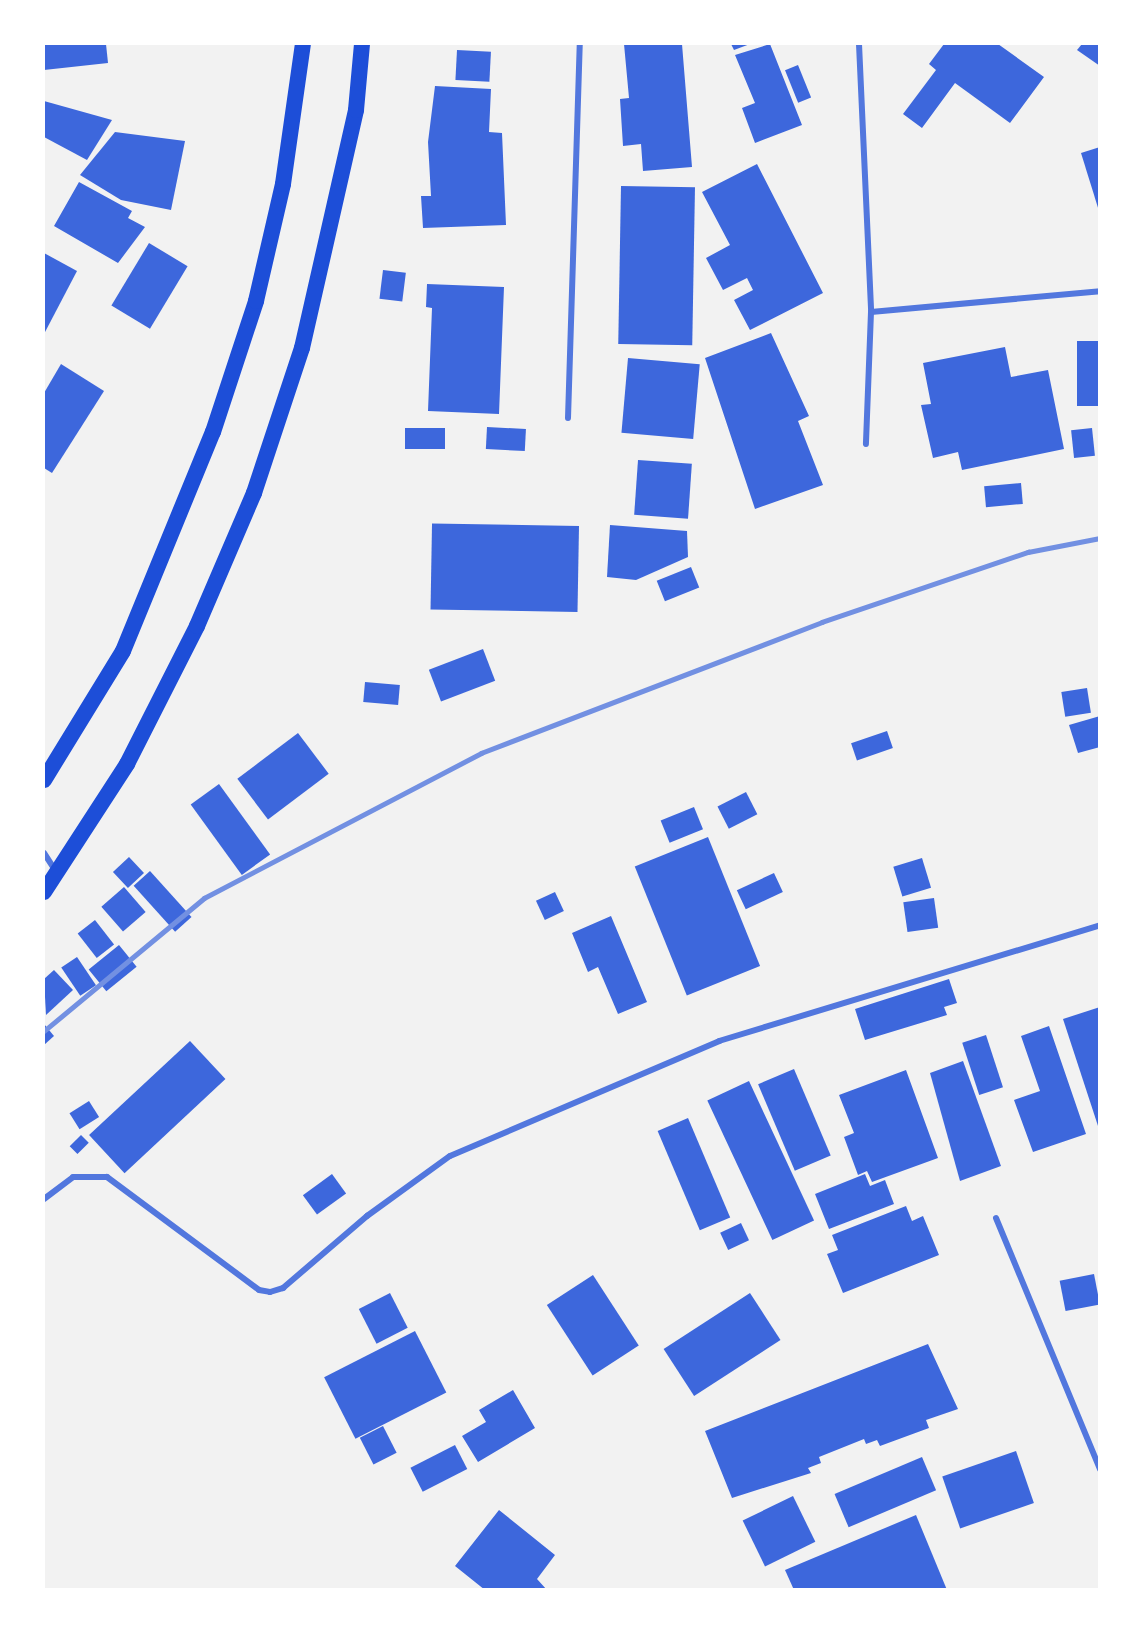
<!DOCTYPE html>
<style>
body{margin:0}
#map{position:relative;width:1143px;height:1633px;overflow:hidden;background:#f2f2f2;font-family:"Open Sans",sans-serif}
div>[style]{position:absolute}
.building>*{inset:0;background:#3d67dc;transform-origin:0 0}
.minor>*{height:6px;margin:-3px;padding:0 3px;transform-origin:3px;border-radius:3px;background:#5277de}
.trunk>*{height:16px;margin:-8px;padding:0 8px;transform-origin:8px;border-radius:8px;background:#1d4ed8}
.rail>*{height:4.5px;margin:-2.25px;padding:0 2.25px;transform-origin:2.25px;border-radius:2.25px;background:#7290e2}
span{translate:-50% -50%;white-space:nowrap;text-align:center;line-height:1.15;-webkit-text-stroke:4.5px #fff;paint-order:stroke}
.frame{position:absolute;inset:0;border:45px solid #fff;pointer-events:none}
</style>
<div id="map">
<div class="building">
<i style="clip-path:polygon(44px 44px,106px 44px,108px 63px,44px 70px)"></i>
<i style="clip-path:polygon(624px 44px,682px 44px,692px 167px,643px 171px,641px 144px,623px 146px,620px 99px,629px 98px)"></i>
<i style="clip-path:polygon(731px 44px,750px 44px,734px 50px)"></i>
<i style="clip-path:polygon(770px 44px,802px 125px,755px 143px,742px 108px,755px 103px,735px 55px)"></i>
<i style="clip-path:polygon(944px 44px,998px 44px,1044px 77px,1010px 123px,955px 83px,922px 128px,903px 114px,936px 70px,929px 64px)"></i>
<i style="clip-path:polygon(1082px 44px,1100px 44px,1100px 66px,1077px 50px)"></i>
<i style="left:457px;top:50px;width:34px;height:30px;rotate:3deg"></i>
<i style="left:798px;top:65px;width:35px;height:14px;rotate:68deg"></i>
<i style="clip-path:polygon(435px 86px,491px 89px,489px 132px,502px 133px,506px 225px,423px 228px,421px 196px,431px 196px,428px 142px)"></i>
<i style="clip-path:polygon(44px 101px,112px 120px,87px 160px,44px 137px)"></i>
<i style="clip-path:polygon(115px 132px,185px 141px,171px 210px,121px 200px,80px 175px)"></i>
<i style="clip-path:polygon(1100px 147px,1100px 211px,1099px 211px,1081px 153px)"></i>
<i style="clip-path:polygon(757px 164px,823px 293px,750px 330px,734px 300px,753px 290px,747px 278px,723px 290px,706px 258px,730px 245px,702px 192px)"></i>
<i style="clip-path:polygon(79px 182px,132px 211px,128px 218px,145px 227px,118px 263px,54px 226px)"></i>
<i style="left:621px;top:186px;width:74px;height:158px;rotate:1deg"></i>
<i style="left:149px;top:243px;width:45px;height:73px;rotate:31deg"></i>
<i style="clip-path:polygon(44px 253px,77px 271px,44px 334px)"></i>
<i style="left:383px;top:270px;width:23px;height:29px;rotate:7deg"></i>
<i style="clip-path:polygon(427px 284px,504px 287px,499px 414px,428px 411px,432px 308px,426px 307px)"></i>
<i style="clip-path:polygon(771px 333px,809px 416px,798px 421px,823px 485px,755px 509px,705px 358px)"></i>
<i style="left:1100px;top:341px;width:65px;height:23px;rotate:90deg"></i>
<i style="clip-path:polygon(1005px 347px,1011px 377px,1048px 370px,1064px 449px,962px 470px,958px 452px,933px 458px,921px 405px,931px 404px,923px 363px)"></i>
<i style="left:628px;top:358px;width:72px;height:75px;rotate:5deg"></i>
<i style="clip-path:polygon(61px 364px,104px 391px,52px 473px,44px 468px,44px 393px)"></i>
<i style="left:487px;top:427px;width:39px;height:22px;rotate:3deg"></i>
<i style="left:405px;top:428px;width:40px;height:21px"></i>
<i style="left:1092px;top:428px;width:28px;height:21px;rotate:84deg"></i>
<i style="left:638px;top:460px;width:54px;height:55px;rotate:4deg"></i>
<i style="left:1021px;top:483px;width:21px;height:37px;rotate:85deg"></i>
<i style="clip-path:polygon(610px 525px,687px 531px,688px 557px,636px 580px,607px 577px)"></i>
<i style="left:579px;top:526px;width:86px;height:147px;rotate:91deg"></i>
<i style="left:691px;top:567px;width:22px;height:37px;rotate:68deg"></i>
<i style="left:483px;top:649px;width:34px;height:58px;rotate:69deg"></i>
<i style="left:365px;top:682px;width:35px;height:20px;rotate:5deg"></i>
<i style="left:1087px;top:688px;width:25px;height:26px;rotate:81deg"></i>
<i style="clip-path:polygon(1100px 716px,1100px 747px,1078px 753px,1069px 725px)"></i>
<i style="left:887px;top:731px;width:18px;height:38px;rotate:71deg"></i>
<i style="left:298px;top:733px;width:51px;height:76px;rotate:53deg"></i>
<i style="left:219px;top:784px;width:87px;height:35px;rotate:54deg"></i>
<i style="left:746px;top:792px;width:25px;height:32px;rotate:63deg"></i>
<i style="left:694px;top:807px;width:24px;height:36px;rotate:68deg"></i>
<i style="left:708px;top:837px;width:139px;height:79px;rotate:68deg"></i>
<i style="left:129px;top:857px;width:22px;height:22px;rotate:47deg"></i>
<i style="left:922px;top:858px;width:31px;height:30px;rotate:73deg"></i>
<i style="left:150px;top:871px;width:62px;height:22px;rotate:48deg"></i>
<i style="left:774px;top:873px;width:21px;height:41px;rotate:65deg"></i>
<i style="left:124px;top:887px;width:33px;height:30px;rotate:49deg"></i>
<i style="left:555px;top:892px;width:21px;height:21px;rotate:65deg"></i>
<i style="left:934px;top:898px;width:30px;height:31px;rotate:82deg"></i>
<i style="clip-path:polygon(611px 916px,647px 1002px,618px 1014px,598px 967px,588px 972px,572px 933px)"></i>
<i style="left:95px;top:920px;width:31px;height:22px;rotate:52deg"></i>
<i style="left:119px;top:945px;width:28px;height:39px;rotate:51deg"></i>
<i style="left:77px;top:957px;width:34px;height:19px;rotate:56deg"></i>
<i style="clip-path:polygon(54px 970px,73px 990px,46px 1015px,44px 979px)"></i>
<i style="clip-path:polygon(949px 979px,957px 1003px,944px 1007px,947px 1015px,865px 1040px,855px 1009px)"></i>
<i style="clip-path:polygon(1100px 1007px,1100px 1129px,1099px 1129px,1063px 1019px)"></i>
<i style="clip-path:polygon(44px 1024px,54px 1036px,44px 1045px)"></i>
<i style="clip-path:polygon(1049px 1026px,1086px 1134px,1033px 1152px,1014px 1100px,1040px 1091px,1021px 1036px)"></i>
<i style="left:986px;top:1035px;width:55px;height:25px;rotate:72deg"></i>
<i style="left:190px;top:1041px;width:52px;height:138px;rotate:47deg"></i>
<i style="clip-path:polygon(963px 1061px,1001px 1166px,960px 1181px,930px 1073px)"></i>
<i style="left:794px;top:1069px;width:94px;height:39px;rotate:67deg"></i>
<i style="clip-path:polygon(906px 1070px,938px 1158px,872px 1182px,867px 1171px,858px 1175px,844px 1137px,854px 1133px,839px 1095px)"></i>
<i style="left:749px;top:1081px;width:154px;height:46px;rotate:65deg"></i>
<i style="left:89px;top:1101px;width:19px;height:23px;rotate:58deg"></i>
<i style="left:688px;top:1118px;width:108px;height:33px;rotate:67deg"></i>
<i style="left:81px;top:1135px;width:11px;height:16px;rotate:45deg"></i>
<i style="left:332px;top:1174px;width:24px;height:36px;rotate:54deg"></i>
<i style="clip-path:polygon(865px 1174px,870px 1186px,885px 1180px,894px 1204px,829px 1229px,815px 1194px)"></i>
<i style="clip-path:polygon(906px 1206px,912px 1221px,923px 1216px,939px 1255px,843px 1293px,827px 1254px,838px 1250px,832px 1235px)"></i>
<i style="left:741px;top:1223px;width:19px;height:23px;rotate:65deg"></i>
<i style="left:1094px;top:1274px;width:31px;height:35px;rotate:79deg"></i>
<i style="left:593px;top:1275px;width:84px;height:55px;rotate:57deg"></i>
<i style="left:390px;top:1293px;width:39px;height:35px;rotate:63deg"></i>
<i style="left:750px;top:1293px;width:56px;height:103px;rotate:57deg"></i>
<i style="left:415px;top:1331px;width:69px;height:102px;rotate:63deg"></i>
<i style="clip-path:polygon(928px 1344px,958px 1409px,926px 1420px,929px 1428px,880px 1446px,877px 1440px,866px 1444px,864px 1439px,819px 1457px,821px 1463px,808px 1468px,811px 1473px,732px 1498px,705px 1431px)"></i>
<i style="clip-path:polygon(513px 1390px,535px 1428px,478px 1462px,462px 1436px,486px 1422px,479px 1410px)"></i>
<i style="left:383px;top:1426px;width:30px;height:26px;rotate:63deg"></i>
<i style="left:455px;top:1445px;width:27px;height:50px;rotate:63deg"></i>
<i style="left:1016px;top:1451px;width:55px;height:78px;rotate:71deg"></i>
<i style="left:922px;top:1457px;width:36px;height:95px;rotate:67deg"></i>
<i style="left:793px;top:1496px;width:51px;height:56px;rotate:64deg"></i>
<i style="clip-path:polygon(499px 1510px,555px 1555px,537px 1579px,547px 1590px,485px 1590px,455px 1566px)"></i>
<i style="clip-path:polygon(916px 1515px,947px 1590px,794px 1590px,785px 1570px)"></i>
</div>
<div class="minor">
<i style="left:859px;top:44px;width:268px;rotate:87.4deg"></i>
<i style="left:871px;top:312px;width:132px;rotate:92.2deg"></i>
<i style="left:871px;top:312px;width:230px;rotate:-5.2deg"></i>
<i style="left:568px;top:418px;width:374px;rotate:-88.2deg"></i>
<i style="left:44px;top:853px;width:20px;rotate:57deg"></i>
<i style="left:44px;top:1199px;width:36px;rotate:-37deg"></i>
<i style="left:73px;top:1177px;width:34px"></i>
<i style="left:107px;top:1177px;width:189px;rotate:36.6deg"></i>
<i style="left:259px;top:1290px;width:11px;rotate:10deg"></i>
<i style="left:270px;top:1292px;width:14px;rotate:-17deg"></i>
<i style="left:283px;top:1288px;width:111px;rotate:-40.6deg"></i>
<i style="left:367px;top:1216px;width:102px;rotate:-35.9deg"></i>
<i style="left:450px;top:1156px;width:293px;rotate:-23.1deg"></i>
<i style="left:719px;top:1041px;width:398px;rotate:-16.9deg"></i>
<i style="left:996px;top:1218px;width:272px;rotate:67.5deg"></i>
</div>
<div class="trunk">
<i style="left:44px;top:780px;width:151px;rotate:-58.5deg"></i>
<i style="left:123px;top:651px;width:237px;rotate:-67.7deg"></i>
<i style="left:213px;top:432px;width:138px;rotate:-71.8deg"></i>
<i style="left:256px;top:301px;width:120px;rotate:-77deg"></i>
<i style="left:283px;top:184px;width:141px;rotate:-81.9deg"></i>
<i style="left:44px;top:892px;width:153px;rotate:-57deg"></i>
<i style="left:127px;top:764px;width:155px;rotate:-63.1deg"></i>
<i style="left:197px;top:626px;width:145px;rotate:-66.8deg"></i>
<i style="left:254px;top:493px;width:153px;rotate:-71.7deg"></i>
<i style="left:302px;top:348px;width:244px;rotate:-77.2deg"></i>
<i style="left:356px;top:110px;width:66px;rotate:-84.8deg"></i>
</div>
<div class="rail">
<i style="left:44px;top:1031px;width:208px;rotate:-39.7deg"></i>
<i style="left:204px;top:898px;width:313px;rotate:-27.6deg"></i>
<i style="left:481px;top:753px;width:365px;rotate:-21deg"></i>
<i style="left:822px;top:622px;width:218px;rotate:-18.8deg"></i>
<i style="left:1028px;top:552px;width:73px;rotate:-11deg"></i>
</div>
<div class="frame"></div>
</div>
